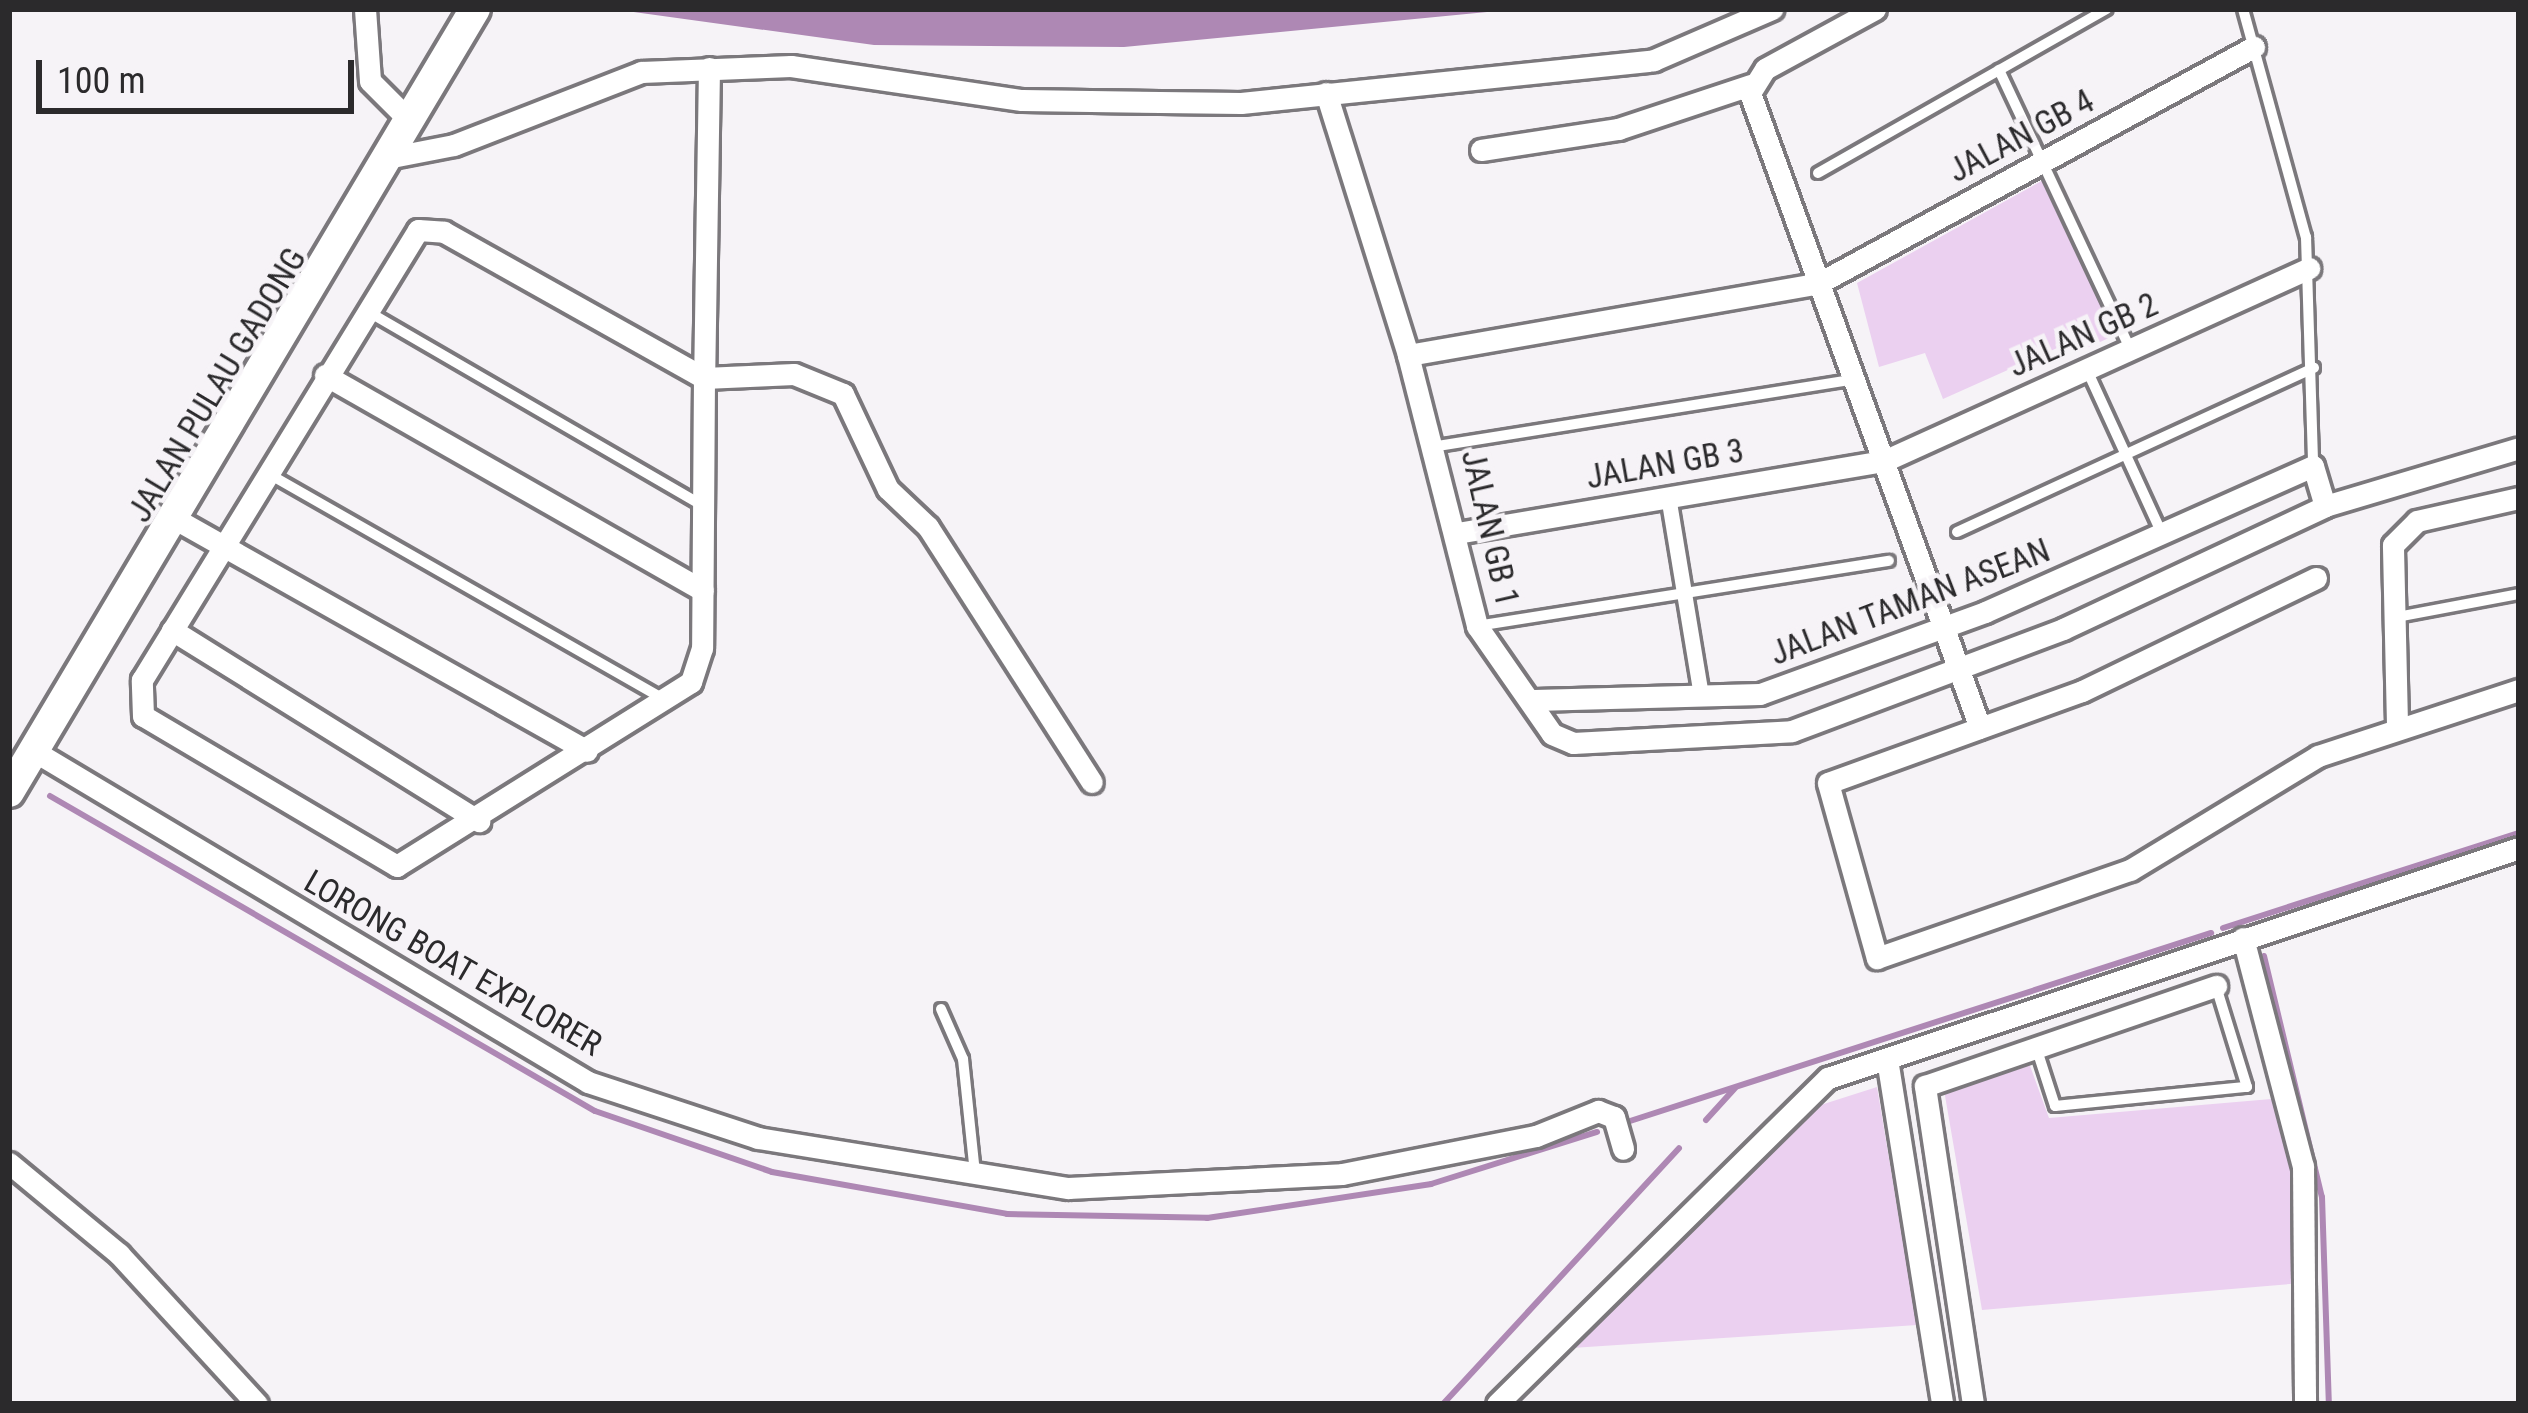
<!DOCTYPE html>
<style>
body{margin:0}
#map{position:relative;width:2528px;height:1413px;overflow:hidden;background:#f6f3f7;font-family:"Roboto Condensed",sans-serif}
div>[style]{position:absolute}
.green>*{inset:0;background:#ebd0f0}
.water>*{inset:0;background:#ae88b4}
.stream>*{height:6px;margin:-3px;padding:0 3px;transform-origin:3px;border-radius:3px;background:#ae88b4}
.roads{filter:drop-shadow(3px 0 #7b787c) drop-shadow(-3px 0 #7b787c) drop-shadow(0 3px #7b787c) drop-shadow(0 -3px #7b787c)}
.service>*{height:10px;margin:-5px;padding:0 5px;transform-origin:5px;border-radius:5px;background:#fff}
.pedestrian>*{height:15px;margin:-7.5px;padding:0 7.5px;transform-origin:7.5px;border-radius:7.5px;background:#fff}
.minor>*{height:21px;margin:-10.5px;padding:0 10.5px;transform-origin:10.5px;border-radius:10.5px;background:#fff}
.secondary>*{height:30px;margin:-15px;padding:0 15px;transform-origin:15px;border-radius:15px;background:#fff}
span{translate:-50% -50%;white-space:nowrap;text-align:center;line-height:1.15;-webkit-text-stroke:9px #f6f3f7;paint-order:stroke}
.street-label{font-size:33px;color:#2b2a2c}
.frame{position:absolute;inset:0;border:12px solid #2b2a2c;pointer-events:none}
.scale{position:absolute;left:36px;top:60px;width:318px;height:54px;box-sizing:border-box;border:6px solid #2b2a2c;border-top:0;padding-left:15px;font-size:36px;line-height:42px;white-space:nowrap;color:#2b2a2c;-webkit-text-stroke:9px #f6f3f7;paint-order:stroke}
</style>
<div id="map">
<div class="green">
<i style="clip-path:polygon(2047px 178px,2115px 335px,2081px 351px,2075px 340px,1943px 399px,1925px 353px,1879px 367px,1857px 283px)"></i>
<i style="clip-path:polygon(2029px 1063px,2049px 1118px,2283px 1098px,2302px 1283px,1982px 1310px,1944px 1090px)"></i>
<i style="clip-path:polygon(1877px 1087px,1917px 1325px,1572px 1348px,1805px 1110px)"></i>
</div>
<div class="water">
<i style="clip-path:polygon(612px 9px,1518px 9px,1124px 47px,874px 45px)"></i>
</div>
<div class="stream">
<i style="left:50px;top:796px;width:629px;rotate:30.03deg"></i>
<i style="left:595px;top:1111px;width:187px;rotate:19deg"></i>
<i style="left:772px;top:1172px;width:239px;rotate:10.1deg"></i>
<i style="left:1007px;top:1214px;width:200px;rotate:1.1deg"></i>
<i style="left:1207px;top:1218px;width:227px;rotate:-8.6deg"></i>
<i style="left:1431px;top:1184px;width:174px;rotate:-17.4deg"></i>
<i style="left:2223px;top:928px;width:311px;rotate:-17.8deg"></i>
<i style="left:2264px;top:956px;width:248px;rotate:76.5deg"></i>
<i style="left:2322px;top:1197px;width:207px;rotate:88.1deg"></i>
<i style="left:1706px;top:1120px;width:43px;rotate:-47.8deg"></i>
<i style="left:1627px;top:1122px;width:614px;rotate:-17.93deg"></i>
<i style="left:1443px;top:1404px;width:348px;rotate:-47.3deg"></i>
</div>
<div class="roads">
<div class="service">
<i style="left:2243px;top:9px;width:237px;rotate:74.6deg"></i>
<i style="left:2306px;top:237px;width:228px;rotate:88.2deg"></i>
<i style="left:1999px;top:70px;width:310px;rotate:64.8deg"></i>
<i style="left:1818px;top:173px;width:332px;rotate:-29.6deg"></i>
<i style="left:367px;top:311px;width:389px;rotate:30.1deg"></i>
<i style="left:2087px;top:370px;width:183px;rotate:65.4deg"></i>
<i style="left:1438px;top:446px;width:421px;rotate:-9.1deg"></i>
<i style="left:269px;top:474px;width:456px;rotate:29.7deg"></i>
<i style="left:1957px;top:532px;width:393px;rotate:-24.7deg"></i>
<i style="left:2392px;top:618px;width:129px;rotate:-10.7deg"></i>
<i style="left:1477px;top:626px;width:417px;rotate:-9deg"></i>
<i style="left:941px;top:1009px;width:55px;rotate:66.3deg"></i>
<i style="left:963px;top:1059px;width:116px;rotate:84deg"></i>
<i style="left:2036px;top:1047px;width:62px;rotate:72.1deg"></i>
<i style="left:2055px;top:1106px;width:193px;rotate:-5.7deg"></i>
<i style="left:2247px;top:1087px;width:106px;rotate:-107.1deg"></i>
</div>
<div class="pedestrian">
<i style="left:1668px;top:496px;width:202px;rotate:80.6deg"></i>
</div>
<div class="minor">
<i style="left:365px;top:9px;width:72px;rotate:86deg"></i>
<i style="left:370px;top:81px;width:58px;rotate:45deg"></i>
<i style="left:1875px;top:9px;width:125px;rotate:151.4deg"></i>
<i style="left:1765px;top:69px;width:28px;rotate:122deg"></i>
<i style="left:1750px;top:93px;width:675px;rotate:70.09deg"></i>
<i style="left:709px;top:68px;width:310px;rotate:90.9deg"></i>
<i style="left:704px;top:378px;width:270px;rotate:90.4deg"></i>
<i style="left:702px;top:648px;width:36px;rotate:108deg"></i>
<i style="left:691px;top:682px;width:347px;rotate:148deg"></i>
<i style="left:397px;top:866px;width:295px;rotate:-149.4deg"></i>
<i style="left:143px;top:716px;width:36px;rotate:-92deg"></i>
<i style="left:142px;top:680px;width:528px;rotate:-58.48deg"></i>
<i style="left:418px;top:230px;width:26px;rotate:4deg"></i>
<i style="left:444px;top:232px;width:298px;rotate:29.3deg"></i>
<i style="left:704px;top:378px;width:90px;rotate:-2.5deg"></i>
<i style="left:794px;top:374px;width:53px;rotate:22.2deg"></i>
<i style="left:843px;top:394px;width:105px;rotate:64.7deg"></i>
<i style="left:888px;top:489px;width:55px;rotate:43.5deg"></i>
<i style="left:928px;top:527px;width:303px;rotate:57.3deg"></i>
<i style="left:1326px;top:93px;width:275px;rotate:72.6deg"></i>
<i style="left:1408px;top:355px;width:417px;rotate:-9.9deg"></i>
<i style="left:1819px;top:283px;width:495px;rotate:-28.5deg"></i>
<i style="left:1481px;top:150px;width:139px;rotate:-8.7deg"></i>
<i style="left:1618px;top:129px;width:139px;rotate:-18.4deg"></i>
<i style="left:392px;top:157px;width:63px;rotate:-11deg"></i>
<i style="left:454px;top:145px;width:201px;rotate:-21.3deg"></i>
<i style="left:641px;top:72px;width:150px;rotate:-2.3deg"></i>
<i style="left:791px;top:66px;width:233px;rotate:8.4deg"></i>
<i style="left:1022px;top:100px;width:219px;rotate:0.8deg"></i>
<i style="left:1241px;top:103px;width:415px;rotate:-5.9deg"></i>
<i style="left:1654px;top:60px;width:129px;rotate:-23.4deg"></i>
<i style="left:1408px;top:355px;width:280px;rotate:75.7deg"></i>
<i style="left:1477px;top:626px;width:131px;rotate:55.2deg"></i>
<i style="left:1552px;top:734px;width:23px;rotate:23deg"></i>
<i style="left:1573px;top:743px;width:219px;rotate:-3.1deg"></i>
<i style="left:1792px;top:731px;width:290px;rotate:-20.6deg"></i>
<i style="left:2063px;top:629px;width:289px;rotate:-25.1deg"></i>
<i style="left:2325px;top:506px;width:202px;rotate:-16.6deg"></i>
<i style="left:325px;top:375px;width:435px;rotate:29.7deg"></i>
<i style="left:179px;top:521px;width:468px;rotate:29.4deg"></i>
<i style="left:1457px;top:533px;width:433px;rotate:-9.6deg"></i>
<i style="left:1884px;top:461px;width:467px;rotate:-24.4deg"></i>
<i style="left:2316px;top:578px;width:260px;rotate:154.2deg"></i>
<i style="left:2082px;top:691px;width:270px;rotate:160.1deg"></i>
<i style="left:1828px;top:783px;width:182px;rotate:74.4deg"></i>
<i style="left:1877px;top:958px;width:268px;rotate:-19.2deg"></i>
<i style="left:2130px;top:870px;width:220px;rotate:-31.2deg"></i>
<i style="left:2318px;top:756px;width:212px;rotate:-18.2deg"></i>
<i style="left:172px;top:630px;width:362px;rotate:31.9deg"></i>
<i style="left:1534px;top:700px;width:226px;rotate:-1.5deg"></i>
<i style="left:1760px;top:694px;width:239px;rotate:-20deg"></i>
<i style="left:1985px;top:612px;width:359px;rotate:-24deg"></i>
<i style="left:2313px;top:466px;width:42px;rotate:73.3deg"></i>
<i style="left:2397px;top:724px;width:179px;rotate:-91.3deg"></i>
<i style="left:2393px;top:545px;width:34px;rotate:-45deg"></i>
<i style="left:2417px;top:521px;width:105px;rotate:-12.7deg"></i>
<i style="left:34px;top:751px;width:645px;rotate:30.86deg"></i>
<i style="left:588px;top:1082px;width:179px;rotate:18.2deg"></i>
<i style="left:758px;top:1138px;width:314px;rotate:9.2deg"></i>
<i style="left:1068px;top:1188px;width:274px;rotate:-2.9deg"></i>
<i style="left:1342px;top:1174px;width:198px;rotate:-11.1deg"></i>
<i style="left:1536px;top:1136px;width:67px;rotate:-22deg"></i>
<i style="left:1598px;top:1111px;width:17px;rotate:21deg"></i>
<i style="left:1614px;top:1117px;width:33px;rotate:74deg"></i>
<i style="left:2243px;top:938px;width:236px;rotate:75.3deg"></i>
<i style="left:2303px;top:1166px;width:238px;rotate:89.5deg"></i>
<i style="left:1887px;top:1059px;width:349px;rotate:80.9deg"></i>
<i style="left:9px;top:1163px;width:143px;rotate:39.6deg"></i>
<i style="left:119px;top:1254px;width:204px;rotate:47.4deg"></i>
<i style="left:1497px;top:1404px;width:465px;rotate:-44.6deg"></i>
<i style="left:1828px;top:1078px;width:728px;rotate:-18.41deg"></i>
<i style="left:1973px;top:1404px;width:322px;rotate:-98.6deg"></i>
<i style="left:1925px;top:1086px;width:308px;rotate:-19deg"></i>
</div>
<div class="secondary">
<i style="left:9px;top:792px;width:911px;rotate:-59.24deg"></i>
</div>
</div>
<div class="street-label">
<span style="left:2021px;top:136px;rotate:-28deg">JALAN GB 4</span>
<span style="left:2083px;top:335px;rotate:-24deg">JALAN GB 2</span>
<span style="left:217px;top:385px;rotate:-59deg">JALAN PULAU GADONG</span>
<span style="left:1665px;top:464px;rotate:-10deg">JALAN GB 3</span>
<span style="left:1490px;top:528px;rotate:77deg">JALAN GB 1</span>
<span style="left:1910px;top:602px;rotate:-21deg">JALAN TAMAN ASEAN</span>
<span style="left:453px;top:963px;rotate:30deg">LORONG BOAT EXPLORER</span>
</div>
<div class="frame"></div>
<div class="scale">100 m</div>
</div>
